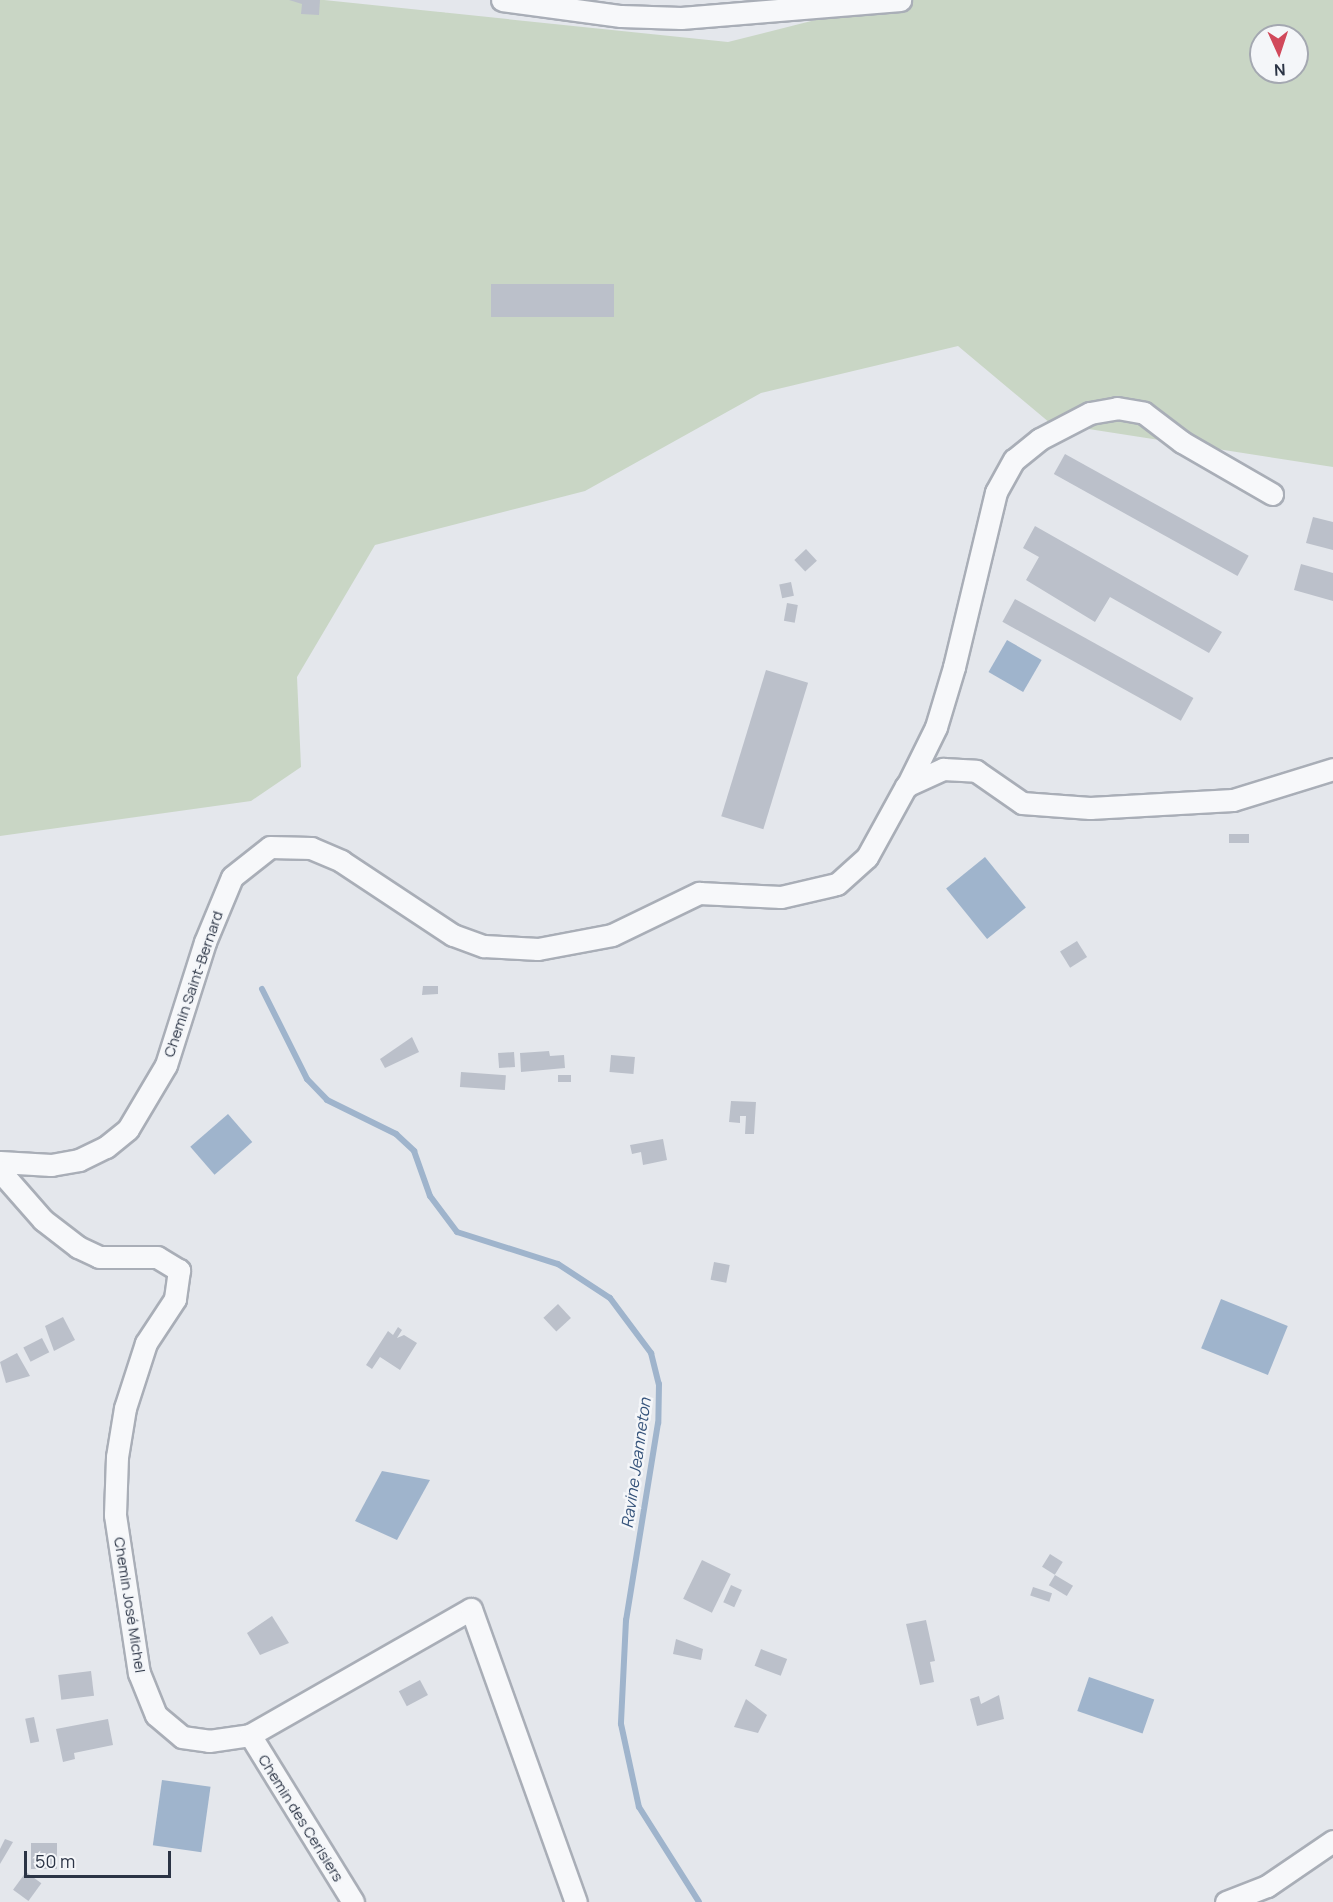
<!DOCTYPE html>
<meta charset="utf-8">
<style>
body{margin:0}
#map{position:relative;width:1333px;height:1902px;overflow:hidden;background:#e4e7ec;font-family:Manrope,sans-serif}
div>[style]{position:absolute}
.green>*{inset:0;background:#c9d6c5}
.water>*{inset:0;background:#9fb4cc;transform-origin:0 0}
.stream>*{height:6px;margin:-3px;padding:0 3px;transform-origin:3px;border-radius:3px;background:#9fb4cc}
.building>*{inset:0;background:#bbc0ca;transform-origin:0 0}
.roads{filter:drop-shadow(2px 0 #a9aeb7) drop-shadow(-2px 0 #a9aeb7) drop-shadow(0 2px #a9aeb7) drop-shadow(0 -2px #a9aeb7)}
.minor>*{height:21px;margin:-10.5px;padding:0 10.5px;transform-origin:10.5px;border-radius:10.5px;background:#f7f8fa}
span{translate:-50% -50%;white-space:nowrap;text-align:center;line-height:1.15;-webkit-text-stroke:5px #f4f6f9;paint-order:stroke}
.street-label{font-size:15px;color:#2b3445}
.water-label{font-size:16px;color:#34527a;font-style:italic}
.north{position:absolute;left:1249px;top:24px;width:60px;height:60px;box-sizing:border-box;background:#f4f6f9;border:2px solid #a4a8b1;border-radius:50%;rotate:177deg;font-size:16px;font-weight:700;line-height:24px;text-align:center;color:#2b3445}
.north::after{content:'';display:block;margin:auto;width:21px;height:27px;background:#d1495b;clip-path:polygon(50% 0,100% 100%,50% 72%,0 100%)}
.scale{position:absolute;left:24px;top:1851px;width:147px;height:27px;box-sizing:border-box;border:3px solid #2b3445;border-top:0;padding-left:8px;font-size:18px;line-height:21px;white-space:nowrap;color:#2b3445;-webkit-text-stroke:4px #f4f6f9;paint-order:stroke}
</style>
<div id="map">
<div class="green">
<i style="clip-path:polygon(evenodd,0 0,324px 0,728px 42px,894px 0,1333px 0,1333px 467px,1050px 423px,958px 346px,761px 393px,585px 491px,375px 545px,297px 677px,301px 767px,251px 801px,0 836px,0 0,1261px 36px,1297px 36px,1297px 72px,1261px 72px,1261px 36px)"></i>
</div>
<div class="water">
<i style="left:1007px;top:640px;width:40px;height:37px;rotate:30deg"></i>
<i style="left:985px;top:857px;width:65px;height:50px;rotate:51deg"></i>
<i style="left:228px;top:1114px;width:37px;height:50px;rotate:49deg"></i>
<i style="left:1221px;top:1299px;width:72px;height:53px;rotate:22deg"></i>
<i style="clip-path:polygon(382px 1471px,430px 1480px,397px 1540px,355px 1521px)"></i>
<i style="left:1089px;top:1677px;width:69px;height:36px;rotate:19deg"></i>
<i style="left:162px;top:1780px;width:49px;height:66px;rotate:8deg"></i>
</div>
<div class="stream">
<i style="left:262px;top:989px;width:101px;rotate:63.4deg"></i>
<i style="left:307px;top:1079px;width:29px;rotate:46deg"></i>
<i style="left:327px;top:1100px;width:77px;rotate:26.2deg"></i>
<i style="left:396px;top:1134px;width:25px;rotate:43deg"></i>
<i style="left:414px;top:1151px;width:48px;rotate:70.4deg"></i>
<i style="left:430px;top:1196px;width:45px;rotate:53.1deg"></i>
<i style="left:457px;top:1232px;width:106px;rotate:17.6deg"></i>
<i style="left:558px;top:1264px;width:62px;rotate:33.2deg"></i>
<i style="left:610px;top:1298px;width:69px;rotate:53.3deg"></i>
<i style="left:651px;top:1353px;width:32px;rotate:76deg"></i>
<i style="left:659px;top:1384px;width:39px;rotate:91deg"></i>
<i style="left:658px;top:1423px;width:200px;rotate:99.2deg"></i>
<i style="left:626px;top:1620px;width:104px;rotate:92.8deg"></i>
<i style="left:621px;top:1724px;width:85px;rotate:77.8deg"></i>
<i style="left:639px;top:1807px;width:112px;rotate:57.7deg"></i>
</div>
<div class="building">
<i style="clip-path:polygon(289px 0,320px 0,319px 15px,301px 14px,302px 4px)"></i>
<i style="left:491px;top:284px;width:123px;height:33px"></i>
<i style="left:1065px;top:454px;width:210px;height:23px;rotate:29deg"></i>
<i style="clip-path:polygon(1313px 517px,1333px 522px,1333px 550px,1306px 543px)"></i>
<i style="clip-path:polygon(1035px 526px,1222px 632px,1209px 653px,1110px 597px,1095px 622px,1026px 580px,1039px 557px,1023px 548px)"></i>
<i style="left:806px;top:549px;width:16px;height:16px;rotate:47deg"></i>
<i style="clip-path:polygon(1301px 564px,1333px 573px,1333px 601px,1294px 590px)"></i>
<i style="left:791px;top:582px;width:14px;height:12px;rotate:78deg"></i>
<i style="left:1015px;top:599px;width:204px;height:26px;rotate:29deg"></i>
<i style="left:787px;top:603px;width:11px;height:18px;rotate:10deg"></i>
<i style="left:766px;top:670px;width:44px;height:153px;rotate:17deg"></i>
<i style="left:1229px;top:834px;width:20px;height:9px"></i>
<i style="left:1077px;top:941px;width:19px;height:20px;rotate:58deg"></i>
<i style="clip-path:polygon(423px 986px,438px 986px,438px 994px,422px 995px)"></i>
<i style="clip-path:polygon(412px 1037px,419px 1052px,385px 1068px,380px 1059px)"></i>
<i style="clip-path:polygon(549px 1051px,550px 1056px,564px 1055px,565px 1068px,521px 1072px,520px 1053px)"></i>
<i style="left:514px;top:1052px;width:15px;height:16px;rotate:86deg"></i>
<i style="left:611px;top:1055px;width:24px;height:17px;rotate:5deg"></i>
<i style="left:461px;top:1072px;width:45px;height:15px;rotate:4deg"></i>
<i style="left:571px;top:1075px;width:7px;height:13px;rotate:90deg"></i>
<i style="clip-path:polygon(731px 1101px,756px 1102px,754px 1134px,745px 1134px,746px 1116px,740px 1116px,740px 1123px,729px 1122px)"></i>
<i style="clip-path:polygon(663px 1139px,667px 1160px,643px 1165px,641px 1152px,632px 1154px,630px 1145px)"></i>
<i style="left:714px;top:1262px;width:16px;height:18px;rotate:11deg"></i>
<i style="left:558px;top:1304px;width:19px;height:20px;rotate:47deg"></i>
<i style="clip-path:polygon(63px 1317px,75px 1340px,54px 1351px,45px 1326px)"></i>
<i style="clip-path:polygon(398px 1327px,402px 1330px,397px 1338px,404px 1335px,417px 1343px,400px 1370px,380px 1357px,372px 1369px,366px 1365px,388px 1331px,393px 1335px)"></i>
<i style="left:42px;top:1338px;width:16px;height:21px;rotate:63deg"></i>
<i style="clip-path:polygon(17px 1353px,30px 1376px,6px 1383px,0 1362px)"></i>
<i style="left:1050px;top:1554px;width:15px;height:15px;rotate:32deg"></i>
<i style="left:702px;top:1560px;width:32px;height:43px;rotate:26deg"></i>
<i style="left:1055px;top:1575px;width:21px;height:12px;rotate:31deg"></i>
<i style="left:731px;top:1585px;width:12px;height:19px;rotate:24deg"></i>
<i style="left:1033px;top:1587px;width:20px;height:9px;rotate:18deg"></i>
<i style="clip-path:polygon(272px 1616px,289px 1643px,260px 1655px,247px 1633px)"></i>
<i style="clip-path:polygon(926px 1620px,935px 1661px,930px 1662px,934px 1682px,920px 1685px,906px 1624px)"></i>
<i style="clip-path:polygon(676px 1639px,703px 1649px,701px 1660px,673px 1654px)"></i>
<i style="left:761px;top:1649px;width:28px;height:18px;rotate:21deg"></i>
<i style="left:91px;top:1671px;width:25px;height:33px;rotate:83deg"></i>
<i style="left:420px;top:1680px;width:17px;height:24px;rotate:62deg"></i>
<i style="clip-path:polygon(999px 1695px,1004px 1719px,977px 1726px,970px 1699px,979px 1696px,981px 1704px)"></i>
<i style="clip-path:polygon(746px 1699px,767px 1715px,758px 1733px,734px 1727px)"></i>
<i style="left:34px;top:1717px;width:25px;height:9px;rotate:78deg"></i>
<i style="clip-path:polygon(108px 1719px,113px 1745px,74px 1753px,75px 1759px,63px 1762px,56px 1729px)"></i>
<i style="clip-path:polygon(5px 1839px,13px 1842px,0 1864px,0 1849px)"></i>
<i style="left:31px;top:1843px;width:26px;height:26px"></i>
<i style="left:26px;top:1872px;width:19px;height:22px;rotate:36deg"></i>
</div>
<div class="roads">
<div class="minor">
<i style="left:502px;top:0;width:120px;rotate:7.7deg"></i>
<i style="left:621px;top:16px;width:60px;rotate:1.9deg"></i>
<i style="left:681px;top:18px;width:220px;rotate:-4.7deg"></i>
<i style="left:907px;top:786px;width:66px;rotate:-63.8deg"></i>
<i style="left:936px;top:727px;width:63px;rotate:-73.3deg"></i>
<i style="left:954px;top:667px;width:180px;rotate:-76.5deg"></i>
<i style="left:996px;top:492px;width:37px;rotate:-61deg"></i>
<i style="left:1014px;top:460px;width:33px;rotate:-39deg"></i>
<i style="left:1040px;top:439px;width:56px;rotate:-27.5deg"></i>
<i style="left:1090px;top:413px;width:27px;rotate:-10deg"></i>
<i style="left:1117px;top:408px;width:27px;rotate:10deg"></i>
<i style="left:1144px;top:413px;width:48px;rotate:37.3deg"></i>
<i style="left:1182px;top:442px;width:104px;rotate:30deg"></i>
<i style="left:0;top:1162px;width:51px;rotate:3.4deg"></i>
<i style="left:51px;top:1165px;width:28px;rotate:-10deg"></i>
<i style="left:79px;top:1160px;width:30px;rotate:-26deg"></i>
<i style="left:106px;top:1147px;width:28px;rotate:-39deg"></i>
<i style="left:128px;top:1129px;width:74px;rotate:-59.3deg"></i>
<i style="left:166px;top:1065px;width:129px;rotate:-72.4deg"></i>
<i style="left:205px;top:942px;width:70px;rotate:-67.4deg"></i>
<i style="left:232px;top:877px;width:48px;rotate:-38.3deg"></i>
<i style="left:270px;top:847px;width:41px;rotate:1.4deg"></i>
<i style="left:311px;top:848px;width:33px;rotate:23deg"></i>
<i style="left:341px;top:861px;width:134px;rotate:33.5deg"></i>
<i style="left:453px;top:935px;width:33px;rotate:20deg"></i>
<i style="left:484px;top:946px;width:54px;rotate:3.2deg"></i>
<i style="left:538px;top:949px;width:75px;rotate:-10.7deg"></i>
<i style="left:612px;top:935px;width:97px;rotate:-25.8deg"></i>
<i style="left:699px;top:893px;width:82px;rotate:2.8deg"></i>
<i style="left:781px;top:897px;width:57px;rotate:-13.1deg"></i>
<i style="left:837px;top:884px;width:40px;rotate:-42deg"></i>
<i style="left:867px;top:857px;width:81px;rotate:-61.2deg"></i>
<i style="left:906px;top:786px;width:41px;rotate:-24.7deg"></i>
<i style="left:943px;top:769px;width:33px;rotate:3deg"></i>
<i style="left:976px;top:771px;width:56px;rotate:34.8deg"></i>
<i style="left:1022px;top:803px;width:68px;rotate:4.2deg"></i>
<i style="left:1090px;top:808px;width:143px;rotate:-3.2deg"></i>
<i style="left:1233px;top:800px;width:105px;rotate:-17.2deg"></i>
<i style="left:0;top:1171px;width:65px;rotate:48.7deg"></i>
<i style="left:43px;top:1220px;width:44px;rotate:37.6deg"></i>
<i style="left:78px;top:1247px;width:23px;rotate:25deg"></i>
<i style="left:99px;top:1257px;width:58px"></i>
<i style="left:157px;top:1257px;width:26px;rotate:31deg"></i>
<i style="left:179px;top:1270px;width:29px;rotate:98deg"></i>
<i style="left:175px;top:1299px;width:53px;rotate:123.4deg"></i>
<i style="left:146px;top:1343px;width:68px;rotate:107.9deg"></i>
<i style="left:125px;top:1408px;width:50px;rotate:99.3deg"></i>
<i style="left:117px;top:1457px;width:58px;rotate:92deg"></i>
<i style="left:115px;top:1515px;width:160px;rotate:81.4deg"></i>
<i style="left:139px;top:1673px;width:45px;rotate:68deg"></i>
<i style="left:156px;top:1715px;width:34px;rotate:40deg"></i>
<i style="left:182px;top:1737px;width:27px;rotate:8deg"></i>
<i style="left:209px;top:1741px;width:41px;rotate:-8.3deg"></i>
<i style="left:250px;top:1735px;width:254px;rotate:-29.7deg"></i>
<i style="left:471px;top:1609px;width:311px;rotate:70.3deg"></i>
<i style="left:250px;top:1735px;width:196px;rotate:58.3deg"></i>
<i style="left:1226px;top:1902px;width:44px;rotate:-21.3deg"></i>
<i style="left:1267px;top:1886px;width:80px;rotate:-34.3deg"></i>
</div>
</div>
<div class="street-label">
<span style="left:193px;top:984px;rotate:-71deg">Chemin Saint-Bernard</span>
<span style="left:130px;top:1605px;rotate:81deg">Chemin José Michel</span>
<span style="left:301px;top:1818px;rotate:58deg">Chemin des Cerisiers</span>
</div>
<div class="water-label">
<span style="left:636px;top:1463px;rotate:-82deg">Ravine Jeanneton</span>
</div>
<div class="north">N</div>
<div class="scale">50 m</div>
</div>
